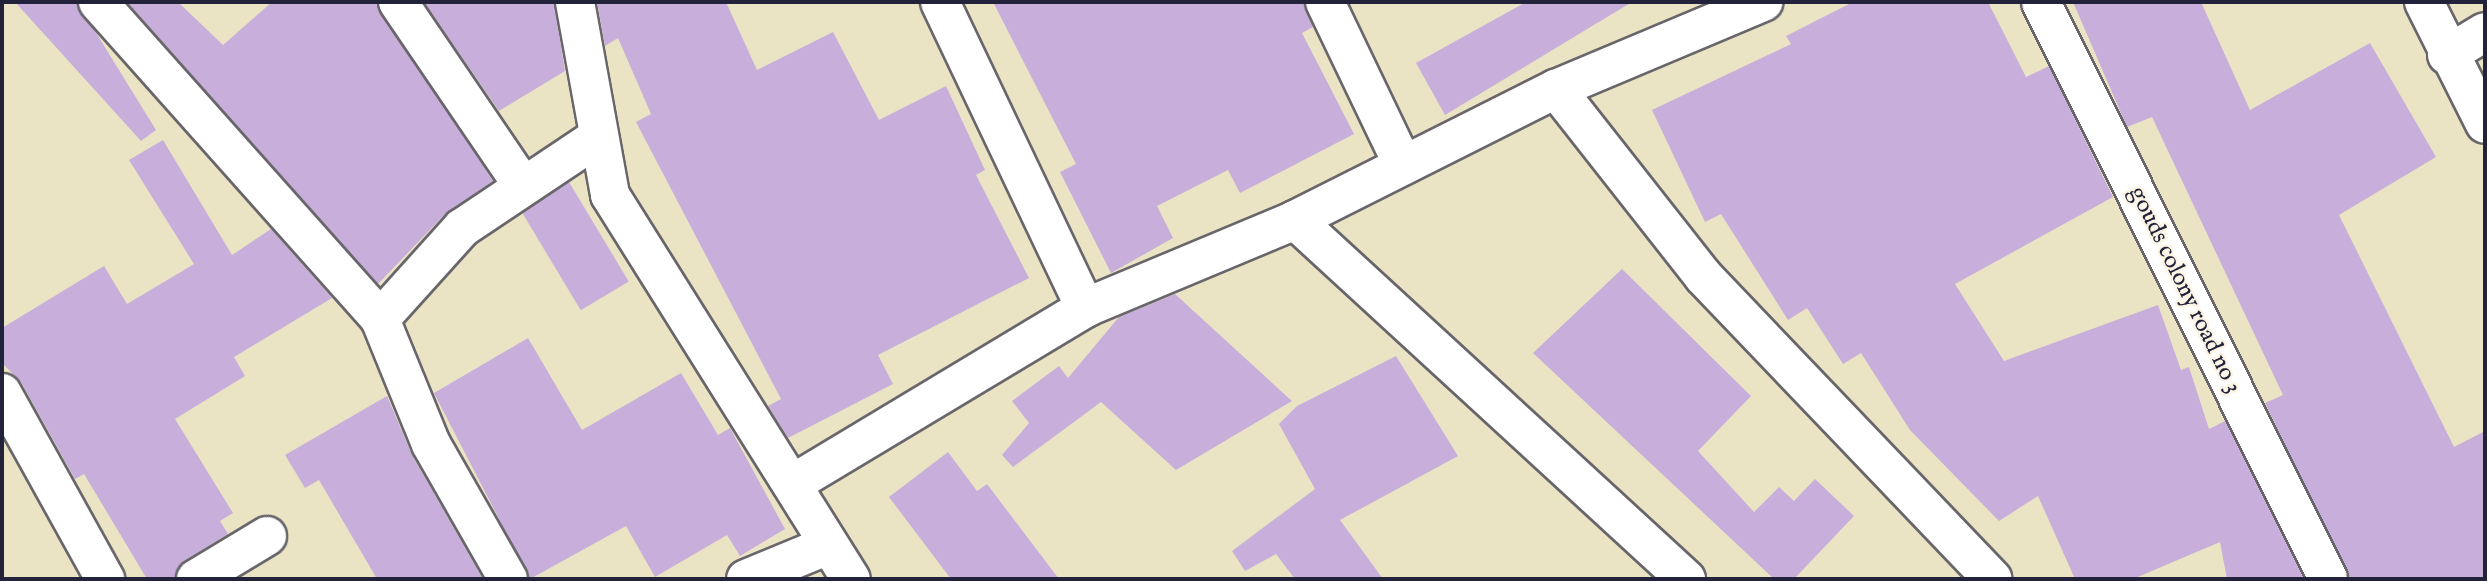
<!DOCTYPE html>
<style>
body{margin:0}
#map{position:relative;width:2487px;height:581px;overflow:hidden;background:#ebe4c4;font-family:"IM FELL English",serif}
div>[style]{position:absolute}
.building>*{inset:0;background:#c8aeda;transform-origin:0 0}
.roads{filter:drop-shadow(2px 0 #68666b) drop-shadow(-2px 0 #68666b) drop-shadow(0 2px #68666b) drop-shadow(0 -2px #68666b)}
.minor>*{height:38px;margin:-19px;padding:0 19px;transform-origin:19px;border-radius:19px;background:#fff}
span{translate:-50% -50%;white-space:nowrap;text-align:center;line-height:1.15;-webkit-text-stroke:5px #fcf5e5;paint-order:stroke}
.street-label{font-size:24px;color:#22223b}
.frame{position:absolute;inset:0;border:4px solid #22223b;pointer-events:none}
</style>
<div id="map">
<div class="building">
<i style="clip-path:polygon(15px 2px,77px 2px,156px 130px,141px 141px)"></i>
<i style="clip-path:polygon(127px 2px,178px 2px,223px 45px,272px 2px,376px 2px,493px 181px,446px 213px,378px 284px)"></i>
<i style="clip-path:polygon(424px 2px,554px 2px,565px 71px,499px 111px)"></i>
<i style="clip-path:polygon(597px 2px,726px 2px,757px 70px,833px 32px,879px 120px,946px 86px,985px 170px,976px 175px,1029px 278px,878px 355px,893px 384px,788px 438px,768px 406px,781px 399px,636px 122px,651px 114px,618px 38px,605px 46px)"></i>
<i style="clip-path:polygon(993px 2px,1303px 2px,1313px 27px,1302px 33px,1354px 134px,1240px 193px,1228px 170px,1157px 206px,1173px 238px,1111px 273px,1060px 172px,1076px 164px)"></i>
<i style="clip-path:polygon(1526px 2px,1632px 2px,1445px 115px,1416px 63px)"></i>
<i style="clip-path:polygon(1853px 2px,1988px 2px,2026px 77px,2049px 66px,2113px 197px,1955px 284px,2004px 361px,2158px 305px,2181px 370px,2189px 367px,2209px 429px,2225px 421px,2304px 579px,2227px 579px,2220px 542px,2133px 579px,2075px 579px,2038px 496px,1999px 521px,1910px 430px,1861px 353px,1843px 364px,1807px 308px,1788px 320px,1721px 214px,1705px 222px,1652px 110px,1791px 44px,1786px 36px)"></i>
<i style="clip-path:polygon(2073px 2px,2201px 2px,2250px 110px,2370px 43px,2436px 157px,2339px 215px,2454px 447px,2485px 431px,2485px 579px,2350px 579px,2265px 403px,2283px 395px,2152px 117px,2127px 127px)"></i>
<i style="clip-path:polygon(163px 140px,232px 255px,271px 229px,332px 298px,234px 357px,245px 376px,175px 419px,233px 513px,220px 521px,228px 534px,184px 561px,174px 579px,147px 579px,84px 474px,75px 479px,21px 382px,2px 363px,2px 328px,104px 266px,127px 304px,194px 264px,129px 160px)"></i>
<i style="left:569px;top:182px;width:116px;height:56px;rotate:59deg"></i>
<i style="clip-path:polygon(1622px 269px,1751px 396px,1698px 451px,1754px 512px,1779px 487px,1794px 501px,1815px 479px,1854px 516px,1794px 579px,1774px 579px,1533px 353px)"></i>
<i style="clip-path:polygon(1175px 294px,1292px 401px,1176px 470px,1101px 402px,1013px 467px,1002px 455px,1029px 423px,1012px 401px,1059px 366px,1068px 378px,1119px 317px)"></i>
<i style="clip-path:polygon(528px 338px,582px 430px,681px 373px,718px 435px,730px 428px,785px 529px,740px 556px,727px 535px,655px 577px,626px 526px,530px 579px,434px 393px)"></i>
<i style="clip-path:polygon(1396px 356px,1458px 456px,1340px 520px,1383px 579px,1295px 579px,1276px 554px,1245px 571px,1232px 551px,1315px 489px,1279px 424px,1297px 406px)"></i>
<i style="clip-path:polygon(387px 396px,412px 455px,483px 579px,377px 579px,319px 480px,305px 488px,285px 455px)"></i>
<i style="clip-path:polygon(948px 452px,977px 491px,987px 484px,1059px 579px,951px 579px,889px 497px)"></i>
</div>
<div class="roads">
<div class="minor">
<i style="left:98px;top:2px;width:424px;rotate:48.3deg"></i>
<i style="left:380px;top:319px;width:135px;rotate:67.8deg"></i>
<i style="left:431px;top:444px;width:155px;rotate:60.3deg"></i>
<i style="left:398px;top:2px;width:222px;rotate:55.8deg"></i>
<i style="left:575px;top:2px;width:196px;rotate:79.7deg"></i>
<i style="left:610px;top:195px;width:453px;rotate:57.9deg"></i>
<i style="left:940px;top:2px;width:339px;rotate:64.6deg"></i>
<i style="left:1325px;top:2px;width:181px;rotate:64.4deg"></i>
<i style="left:2041px;top:2px;width:644px;rotate:63.55deg"></i>
<i style="left:2424px;top:2px;width:136px;rotate:63.4deg"></i>
<i style="left:2447px;top:55px;width:44px;rotate:-31.2deg"></i>
<i style="left:1556px;top:89px;width:238px;rotate:51.8deg"></i>
<i style="left:1703px;top:276px;width:419px;rotate:46.3deg"></i>
<i style="left:1295px;top:220px;width:531px;rotate:42.56deg"></i>
<i style="left:380px;top:319px;width:122px;rotate:-48deg"></i>
<i style="left:462px;top:228px;width:160px;rotate:-33.8deg"></i>
<i style="left:2px;top:393px;width:213px;rotate:61deg"></i>
<i style="left:794px;top:483px;width:340px;rotate:-31deg"></i>
<i style="left:1085px;top:308px;width:228px;rotate:-22.7deg"></i>
<i style="left:1295px;top:220px;width:292px;rotate:-26.7deg"></i>
<i style="left:1556px;top:89px;width:225px;rotate:-22.8deg"></i>
<i style="left:196px;top:579px;width:83px;rotate:-31.2deg"></i>
<i style="left:746px;top:579px;width:87px;rotate:-22.4deg"></i>
</div>
</div>
<div class="street-label">
<span style="left:2185px;top:290px;rotate:64deg">gouds colony road no 3</span>
</div>
<div class="frame"></div>
</div>
